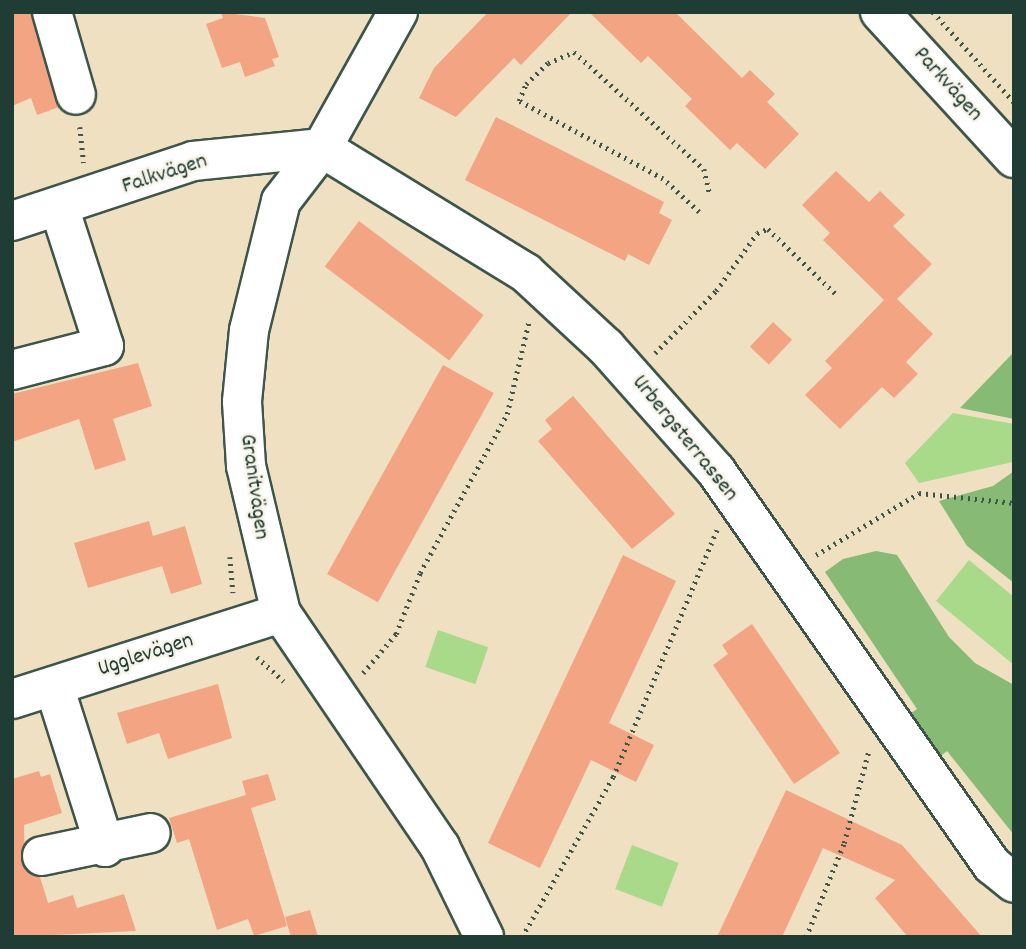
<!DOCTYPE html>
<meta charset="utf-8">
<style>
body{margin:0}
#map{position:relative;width:1026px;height:949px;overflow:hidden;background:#efe0c2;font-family:Dekko,sans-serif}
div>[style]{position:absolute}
.green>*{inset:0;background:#a8da89;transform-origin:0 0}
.forest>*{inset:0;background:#86ba75}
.building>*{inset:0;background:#f3a483;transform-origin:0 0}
.path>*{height:4.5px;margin-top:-2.25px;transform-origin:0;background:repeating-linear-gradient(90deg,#3e5549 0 2px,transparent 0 7px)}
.roads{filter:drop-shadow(2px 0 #3e5549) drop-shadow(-2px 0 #3e5549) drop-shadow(0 2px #3e5549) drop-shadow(0 -2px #3e5549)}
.minor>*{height:38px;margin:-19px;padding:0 19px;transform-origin:19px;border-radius:19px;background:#fff}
.major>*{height:38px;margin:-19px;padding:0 19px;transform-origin:19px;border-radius:19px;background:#fff}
span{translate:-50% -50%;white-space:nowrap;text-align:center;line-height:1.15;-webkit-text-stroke:5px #f7f3e8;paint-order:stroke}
.street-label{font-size:23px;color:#1f3d34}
.frame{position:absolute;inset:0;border:14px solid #1f3d34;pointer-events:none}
</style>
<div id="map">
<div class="green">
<i style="clip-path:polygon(953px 413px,1014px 424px,1013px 462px,919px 483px,905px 463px)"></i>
<i style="clip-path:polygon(969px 560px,1014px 597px,1014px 665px,936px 601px)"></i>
<i style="left:438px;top:630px;width:53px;height:39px;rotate:19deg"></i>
<i style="left:632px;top:845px;width:50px;height:47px;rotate:21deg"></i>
</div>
<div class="forest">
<i style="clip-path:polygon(1014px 352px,1014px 419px,960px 408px)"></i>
<i style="clip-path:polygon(1014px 471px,1014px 583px,967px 546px,939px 501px,993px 486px)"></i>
<i style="clip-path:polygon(876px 551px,897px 555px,949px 637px,975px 663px,1014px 685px,1014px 835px,947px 751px,928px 766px,895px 724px,917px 709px,825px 572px,843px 559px)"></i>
</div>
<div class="building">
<i style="clip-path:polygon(12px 12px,31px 12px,59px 107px,37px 115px,31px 98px,12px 106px)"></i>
<i style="clip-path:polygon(221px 12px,265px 18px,279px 57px,272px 59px,275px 66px,245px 77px,240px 62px,222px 68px,206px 24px,223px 18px)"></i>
<i style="clip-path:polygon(488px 12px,572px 12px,521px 65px,514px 58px,456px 117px,419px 98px,434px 68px)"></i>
<i style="clip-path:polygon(589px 12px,675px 12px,742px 78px,750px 70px,775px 94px,767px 102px,799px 134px,765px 169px,737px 143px,730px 150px,685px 106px,692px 99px,648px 56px,641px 63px)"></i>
<i style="clip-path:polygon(496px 117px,664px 202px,659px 213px,672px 220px,649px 265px,628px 254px,625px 261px,465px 180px)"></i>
<i style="clip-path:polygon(836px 171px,869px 202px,880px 191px,905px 215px,893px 226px,932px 264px,897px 299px,933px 334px,906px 362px,918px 374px,894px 398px,882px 387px,840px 429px,805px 395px,832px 368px,825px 361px,884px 300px,823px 240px,830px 233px,802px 205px)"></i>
<i style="left:359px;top:221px;width:156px;height:57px;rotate:37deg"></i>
<i style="left:773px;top:322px;width:26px;height:34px;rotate:43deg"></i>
<i style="clip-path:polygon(138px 363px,152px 406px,113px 419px,126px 460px,95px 470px,79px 419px,12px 442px,12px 394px)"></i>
<i style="left:443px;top:365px;width:58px;height:239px;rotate:29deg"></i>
<i style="clip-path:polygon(573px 396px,675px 514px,632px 549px,538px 441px,552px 429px,545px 420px)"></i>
<i style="clip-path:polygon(149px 521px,153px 536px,185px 526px,202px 584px,171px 594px,162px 566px,88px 588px,74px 543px)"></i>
<i style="clip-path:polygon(623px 555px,676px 581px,609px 723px,654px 745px,636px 782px,591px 760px,540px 868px,488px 843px)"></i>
<i style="clip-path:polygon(752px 624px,840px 753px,794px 784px,713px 665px,728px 654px,722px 645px)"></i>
<i style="clip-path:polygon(218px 684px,232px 738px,168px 759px,159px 733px,127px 744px,117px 713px)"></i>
<i style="clip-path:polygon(39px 771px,41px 777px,50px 774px,62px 813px,24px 825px,25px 870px,40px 877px,48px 903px,73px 895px,77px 908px,124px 894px,136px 931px,12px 937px,12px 779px)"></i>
<i style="clip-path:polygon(268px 774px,276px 800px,251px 808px,287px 926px,254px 936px,248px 919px,217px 930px,189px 839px,177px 843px,169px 818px,246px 795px,242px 781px)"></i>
<i style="clip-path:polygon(786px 790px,902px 845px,982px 937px,908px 937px,875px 898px,895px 880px,823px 848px,782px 937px,717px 937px)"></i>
<i style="clip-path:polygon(310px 910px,318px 937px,291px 937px,285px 917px)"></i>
</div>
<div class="path">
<i style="left:933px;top:12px;width:121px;rotate:48deg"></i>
<i style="left:80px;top:127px;width:36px;rotate:84deg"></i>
<i style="left:699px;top:212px;width:49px;rotate:-137.5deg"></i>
<i style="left:663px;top:179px;width:164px;rotate:-151.6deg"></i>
<i style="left:519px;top:101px;width:18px;rotate:-68deg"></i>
<i style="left:526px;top:84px;width:30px;rotate:-44deg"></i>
<i style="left:548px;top:63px;width:28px;rotate:-23deg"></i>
<i style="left:574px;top:52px;width:175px;rotate:42deg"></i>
<i style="left:704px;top:169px;width:27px;rotate:77deg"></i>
<i style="left:655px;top:353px;width:87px;rotate:-45.5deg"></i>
<i style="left:716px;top:291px;width:71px;rotate:-54.7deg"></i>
<i style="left:757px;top:233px;width:12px;rotate:-20deg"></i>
<i style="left:768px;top:229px;width:93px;rotate:43.7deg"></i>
<i style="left:816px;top:555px;width:120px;rotate:-31deg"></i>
<i style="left:919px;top:493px;width:96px;rotate:6deg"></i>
<i style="left:230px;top:557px;width:36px;rotate:85deg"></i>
<i style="left:257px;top:657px;width:36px;rotate:42deg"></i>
<i style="left:363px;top:673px;width:51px;rotate:-49.8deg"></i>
<i style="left:396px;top:634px;width:66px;rotate:-68.5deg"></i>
<i style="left:420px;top:573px;width:181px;rotate:-61.3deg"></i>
<i style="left:507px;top:414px;width:96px;rotate:-76.7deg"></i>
<i style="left:522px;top:937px;width:184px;rotate:-60.4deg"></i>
<i style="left:613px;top:777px;width:268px;rotate:-67.2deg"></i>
<i style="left:806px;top:937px;width:101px;rotate:-68deg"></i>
<i style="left:844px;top:843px;width:96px;rotate:-75deg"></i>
</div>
<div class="roads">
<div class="minor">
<i style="left:52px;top:12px;width:86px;rotate:73.9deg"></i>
<i style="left:398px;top:12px;width:156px;rotate:119.2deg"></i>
<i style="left:322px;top:148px;width:67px;rotate:127.7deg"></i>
<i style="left:281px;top:201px;width:133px;rotate:103.9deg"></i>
<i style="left:249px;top:330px;width:72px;rotate:95.6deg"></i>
<i style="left:242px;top:402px;width:64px;rotate:86.4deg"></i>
<i style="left:246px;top:466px;width:151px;rotate:76.6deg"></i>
<i style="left:281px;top:613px;width:283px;rotate:55.8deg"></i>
<i style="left:440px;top:847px;width:100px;rotate:63.9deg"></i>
<i style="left:322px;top:148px;width:239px;rotate:31.5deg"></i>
<i style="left:526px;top:273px;width:109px;rotate:42.8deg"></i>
<i style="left:606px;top:347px;width:166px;rotate:48.4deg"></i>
<i style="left:716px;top:471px;width:481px;rotate:55deg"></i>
<i style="left:992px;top:865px;width:28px;rotate:39deg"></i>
<i style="left:12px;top:221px;width:191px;rotate:-18.3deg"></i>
<i style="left:193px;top:161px;width:130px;rotate:-5.8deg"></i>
<i style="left:12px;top:370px;width:95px;rotate:-14.6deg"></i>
<i style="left:104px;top:346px;width:146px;rotate:-107.9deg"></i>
<i style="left:54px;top:686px;width:169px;rotate:72.4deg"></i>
<i style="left:12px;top:699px;width:282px;rotate:-17.7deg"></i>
<i style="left:42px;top:856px;width:111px;rotate:-11.9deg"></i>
</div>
<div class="major">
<i style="left:880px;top:12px;width:198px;rotate:47.5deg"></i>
</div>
</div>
<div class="street-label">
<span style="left:947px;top:85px;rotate:48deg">Parkvägen</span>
<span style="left:165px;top:175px;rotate:-18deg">Falkvägen</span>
<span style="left:684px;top:439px;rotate:51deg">Urbergsterrassen</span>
<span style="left:253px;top:487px;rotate:82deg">Granitvägen</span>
<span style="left:146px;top:656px;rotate:-18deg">Ugglevägen</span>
</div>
<div class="frame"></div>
</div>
